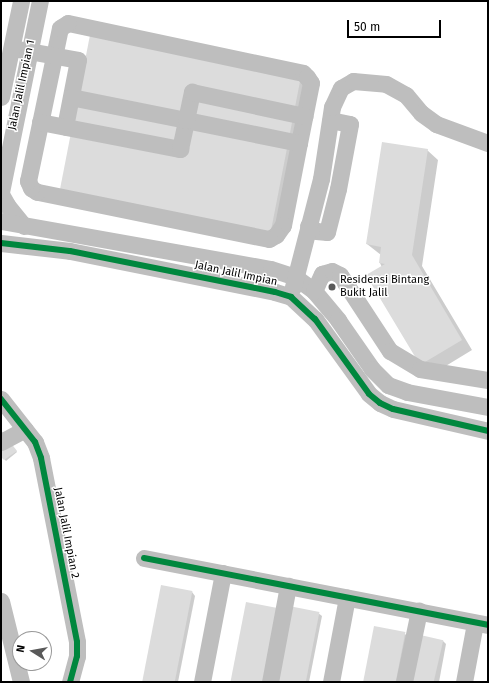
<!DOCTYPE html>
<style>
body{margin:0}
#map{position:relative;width:489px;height:683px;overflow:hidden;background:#fff;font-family:"Fira Sans",sans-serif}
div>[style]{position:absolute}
.shadow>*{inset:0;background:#0003}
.building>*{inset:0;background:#dcdcdc;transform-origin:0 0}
.minor>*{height:17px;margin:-8.5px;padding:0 8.5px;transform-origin:8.5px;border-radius:8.5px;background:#bebebe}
.cycleway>*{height:6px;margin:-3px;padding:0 3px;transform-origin:3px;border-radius:3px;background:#00873e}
.dots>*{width:11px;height:11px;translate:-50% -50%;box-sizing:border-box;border:2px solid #fff;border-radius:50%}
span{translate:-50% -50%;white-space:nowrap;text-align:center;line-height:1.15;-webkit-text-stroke:3px #fff;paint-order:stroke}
.street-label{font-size:11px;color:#000}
.poi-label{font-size:11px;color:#000}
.left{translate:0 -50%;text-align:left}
.frame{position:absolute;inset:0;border:2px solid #000;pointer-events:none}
.north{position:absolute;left:12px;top:631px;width:40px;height:40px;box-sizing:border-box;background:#fff;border:1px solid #999;border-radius:50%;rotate:281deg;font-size:11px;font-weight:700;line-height:16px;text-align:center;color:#000}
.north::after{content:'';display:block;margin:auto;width:14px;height:18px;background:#595959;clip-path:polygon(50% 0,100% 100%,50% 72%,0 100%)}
.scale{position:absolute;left:347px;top:20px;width:94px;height:18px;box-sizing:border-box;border:2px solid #000;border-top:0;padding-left:5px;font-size:12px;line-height:14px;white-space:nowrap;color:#000;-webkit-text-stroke:3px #fff;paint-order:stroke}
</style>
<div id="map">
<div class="shadow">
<i style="clip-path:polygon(300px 76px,311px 86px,282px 242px,72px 203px)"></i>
<i style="clip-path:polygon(427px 150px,438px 160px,422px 266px,472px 350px,431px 375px,380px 263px,381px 255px,367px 244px)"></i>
<i style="clip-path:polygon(1px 431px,17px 452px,6px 461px,1px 455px)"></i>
<i style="clip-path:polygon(192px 592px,195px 596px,178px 682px,144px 682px)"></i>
<i style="clip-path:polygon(318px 613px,322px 616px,309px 682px,275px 682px)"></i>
<i style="clip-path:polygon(404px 633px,408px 637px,398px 682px,364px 682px)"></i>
<i style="clip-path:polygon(442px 640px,446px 644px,439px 682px,408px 682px)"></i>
</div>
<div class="building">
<i style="left:90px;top:35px;width:215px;height:161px;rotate:11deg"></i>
<i style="clip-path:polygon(382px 142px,428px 149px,412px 255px,462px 340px,420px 365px,366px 275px,385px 264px,379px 263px,381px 247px,366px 244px)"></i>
<i style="clip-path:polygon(1px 430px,17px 451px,4px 460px,1px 457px)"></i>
<i style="left:161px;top:585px;width:32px;height:99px;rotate:11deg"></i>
<i style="left:246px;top:602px;width:32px;height:82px;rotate:11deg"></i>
<i style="left:289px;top:606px;width:31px;height:77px;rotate:11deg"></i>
<i style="left:374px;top:626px;width:32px;height:57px;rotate:11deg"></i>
<i style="left:416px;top:634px;width:28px;height:49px;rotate:13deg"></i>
</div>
<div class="minor">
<i style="left:68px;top:23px;width:240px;rotate:12deg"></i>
<i style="left:303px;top:73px;width:6px;rotate:45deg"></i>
<i style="left:307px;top:77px;width:7px;rotate:56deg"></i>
<i style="left:311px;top:83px;width:61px;rotate:101.3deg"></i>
<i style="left:299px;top:143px;width:84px;rotate:101deg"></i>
<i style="left:283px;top:225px;width:12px;rotate:125deg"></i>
<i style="left:276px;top:235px;width:8px;rotate:150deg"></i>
<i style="left:269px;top:239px;width:237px;rotate:-168.5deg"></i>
<i style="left:37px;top:192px;width:7px;rotate:-146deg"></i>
<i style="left:31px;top:188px;width:8px;rotate:-113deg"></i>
<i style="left:28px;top:181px;width:156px;rotate:-78.2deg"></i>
<i style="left:60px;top:28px;width:9px;rotate:-32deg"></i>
<i style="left:12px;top:48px;width:67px;rotate:10.3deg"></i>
<i style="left:78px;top:60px;width:68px;rotate:101deg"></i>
<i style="left:1px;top:97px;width:98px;rotate:-78.2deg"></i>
<i style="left:40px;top:122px;width:143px;rotate:10.9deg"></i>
<i style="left:180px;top:149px;width:30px;rotate:-78deg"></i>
<i style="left:186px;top:120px;width:117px;rotate:-168.7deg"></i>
<i style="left:299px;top:143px;width:115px;rotate:-168.5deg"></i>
<i style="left:186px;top:120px;width:29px;rotate:-78deg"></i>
<i style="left:192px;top:92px;width:115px;rotate:12.1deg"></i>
<i style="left:1px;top:192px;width:195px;rotate:-78.5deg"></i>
<i style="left:1px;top:194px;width:13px;rotate:61deg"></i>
<i style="left:7px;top:205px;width:27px;rotate:51deg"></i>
<i style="left:1px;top:221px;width:274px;rotate:10.1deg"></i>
<i style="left:271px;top:269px;width:25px;rotate:18deg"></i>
<i style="left:295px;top:277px;width:24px;rotate:36deg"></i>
<i style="left:314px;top:291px;width:38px;rotate:50deg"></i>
<i style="left:338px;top:320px;width:60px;rotate:55.2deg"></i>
<i style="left:372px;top:369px;width:23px;rotate:45deg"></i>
<i style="left:388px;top:385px;width:20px;rotate:20deg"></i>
<i style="left:407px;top:392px;width:82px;rotate:10.5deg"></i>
<i style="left:308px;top:226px;width:9px;rotate:32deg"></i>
<i style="left:316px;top:231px;width:11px;rotate:5deg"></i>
<i style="left:327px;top:232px;width:44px;rotate:-75.7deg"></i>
<i style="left:338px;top:189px;width:66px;rotate:-79.5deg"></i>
<i style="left:350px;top:124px;width:20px;rotate:-169deg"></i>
<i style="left:1px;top:243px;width:69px;rotate:6.6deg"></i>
<i style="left:70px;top:251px;width:209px;rotate:11.3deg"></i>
<i style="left:275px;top:292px;width:17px;rotate:17deg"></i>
<i style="left:291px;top:297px;width:33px;rotate:43deg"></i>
<i style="left:315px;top:319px;width:92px;rotate:54.2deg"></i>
<i style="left:369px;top:394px;width:14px;rotate:39deg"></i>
<i style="left:380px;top:403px;width:14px;rotate:25deg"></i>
<i style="left:393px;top:409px;width:98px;rotate:13deg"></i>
<i style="left:293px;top:287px;width:112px;rotate:-75.5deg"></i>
<i style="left:321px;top:179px;width:73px;rotate:-81.3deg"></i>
<i style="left:332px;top:107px;width:21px;rotate:-65deg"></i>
<i style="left:341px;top:88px;width:14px;rotate:-30deg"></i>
<i style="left:353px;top:81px;width:33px;rotate:5deg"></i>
<i style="left:386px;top:84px;width:23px;rotate:29deg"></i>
<i style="left:406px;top:95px;width:23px;rotate:50deg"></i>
<i style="left:421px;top:113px;width:19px;rotate:36deg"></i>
<i style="left:436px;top:124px;width:55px;rotate:20.1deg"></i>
<i style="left:314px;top:291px;width:19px;rotate:-65deg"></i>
<i style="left:322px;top:274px;width:10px;rotate:-17deg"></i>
<i style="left:332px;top:271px;width:9px;rotate:27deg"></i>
<i style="left:340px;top:275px;width:91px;rotate:56.7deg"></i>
<i style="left:390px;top:351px;width:35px;rotate:31deg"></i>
<i style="left:420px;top:369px;width:69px;rotate:9.2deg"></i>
<i style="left:1px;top:399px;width:55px;rotate:51.7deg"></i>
<i style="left:35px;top:442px;width:17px;rotate:69deg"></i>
<i style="left:41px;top:458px;width:187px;rotate:78.9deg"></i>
<i style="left:77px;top:642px;width:14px;rotate:90deg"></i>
<i style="left:77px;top:656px;width:27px;rotate:105deg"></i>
<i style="left:1px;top:442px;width:27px;rotate:-28deg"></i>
<i style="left:144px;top:558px;width:350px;rotate:11deg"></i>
<i style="left:1px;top:601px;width:83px;rotate:76.1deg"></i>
<i style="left:202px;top:682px;width:111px;rotate:-79.1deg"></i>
<i style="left:270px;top:682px;width:98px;rotate:-79.4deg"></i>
<i style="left:331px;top:682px;width:86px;rotate:-79.3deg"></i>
<i style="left:404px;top:682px;width:73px;rotate:-78.1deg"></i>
<i style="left:464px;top:682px;width:60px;rotate:-79.4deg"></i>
</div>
<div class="cycleway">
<i style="left:1px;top:243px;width:69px;rotate:6.6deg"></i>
<i style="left:70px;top:251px;width:209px;rotate:11.3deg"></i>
<i style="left:275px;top:292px;width:17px;rotate:17deg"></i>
<i style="left:291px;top:297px;width:33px;rotate:43deg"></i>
<i style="left:315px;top:319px;width:92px;rotate:54.2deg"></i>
<i style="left:369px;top:394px;width:14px;rotate:39deg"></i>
<i style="left:380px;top:403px;width:14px;rotate:25deg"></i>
<i style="left:393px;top:409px;width:98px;rotate:13deg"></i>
<i style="left:1px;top:399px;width:55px;rotate:51.7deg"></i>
<i style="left:35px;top:442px;width:17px;rotate:69deg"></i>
<i style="left:41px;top:458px;width:187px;rotate:78.9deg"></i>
<i style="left:77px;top:642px;width:14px;rotate:90deg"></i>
<i style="left:77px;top:656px;width:27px;rotate:105deg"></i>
<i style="left:144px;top:558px;width:350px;rotate:11deg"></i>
</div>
<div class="dots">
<i style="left:332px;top:287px;background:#595959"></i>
</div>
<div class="street-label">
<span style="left:22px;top:85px;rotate:-78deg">Jalan Jalil Impian 1</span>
<span style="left:236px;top:274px;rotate:12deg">Jalan Jalil Impian</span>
<span style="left:66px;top:533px;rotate:79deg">Jalan Jalil Impian 2</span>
</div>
<div class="poi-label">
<span class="left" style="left:340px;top:287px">Residensi Bintang<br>Bukit Jalil</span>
</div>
<div class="frame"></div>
<div class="north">N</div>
<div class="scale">50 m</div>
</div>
